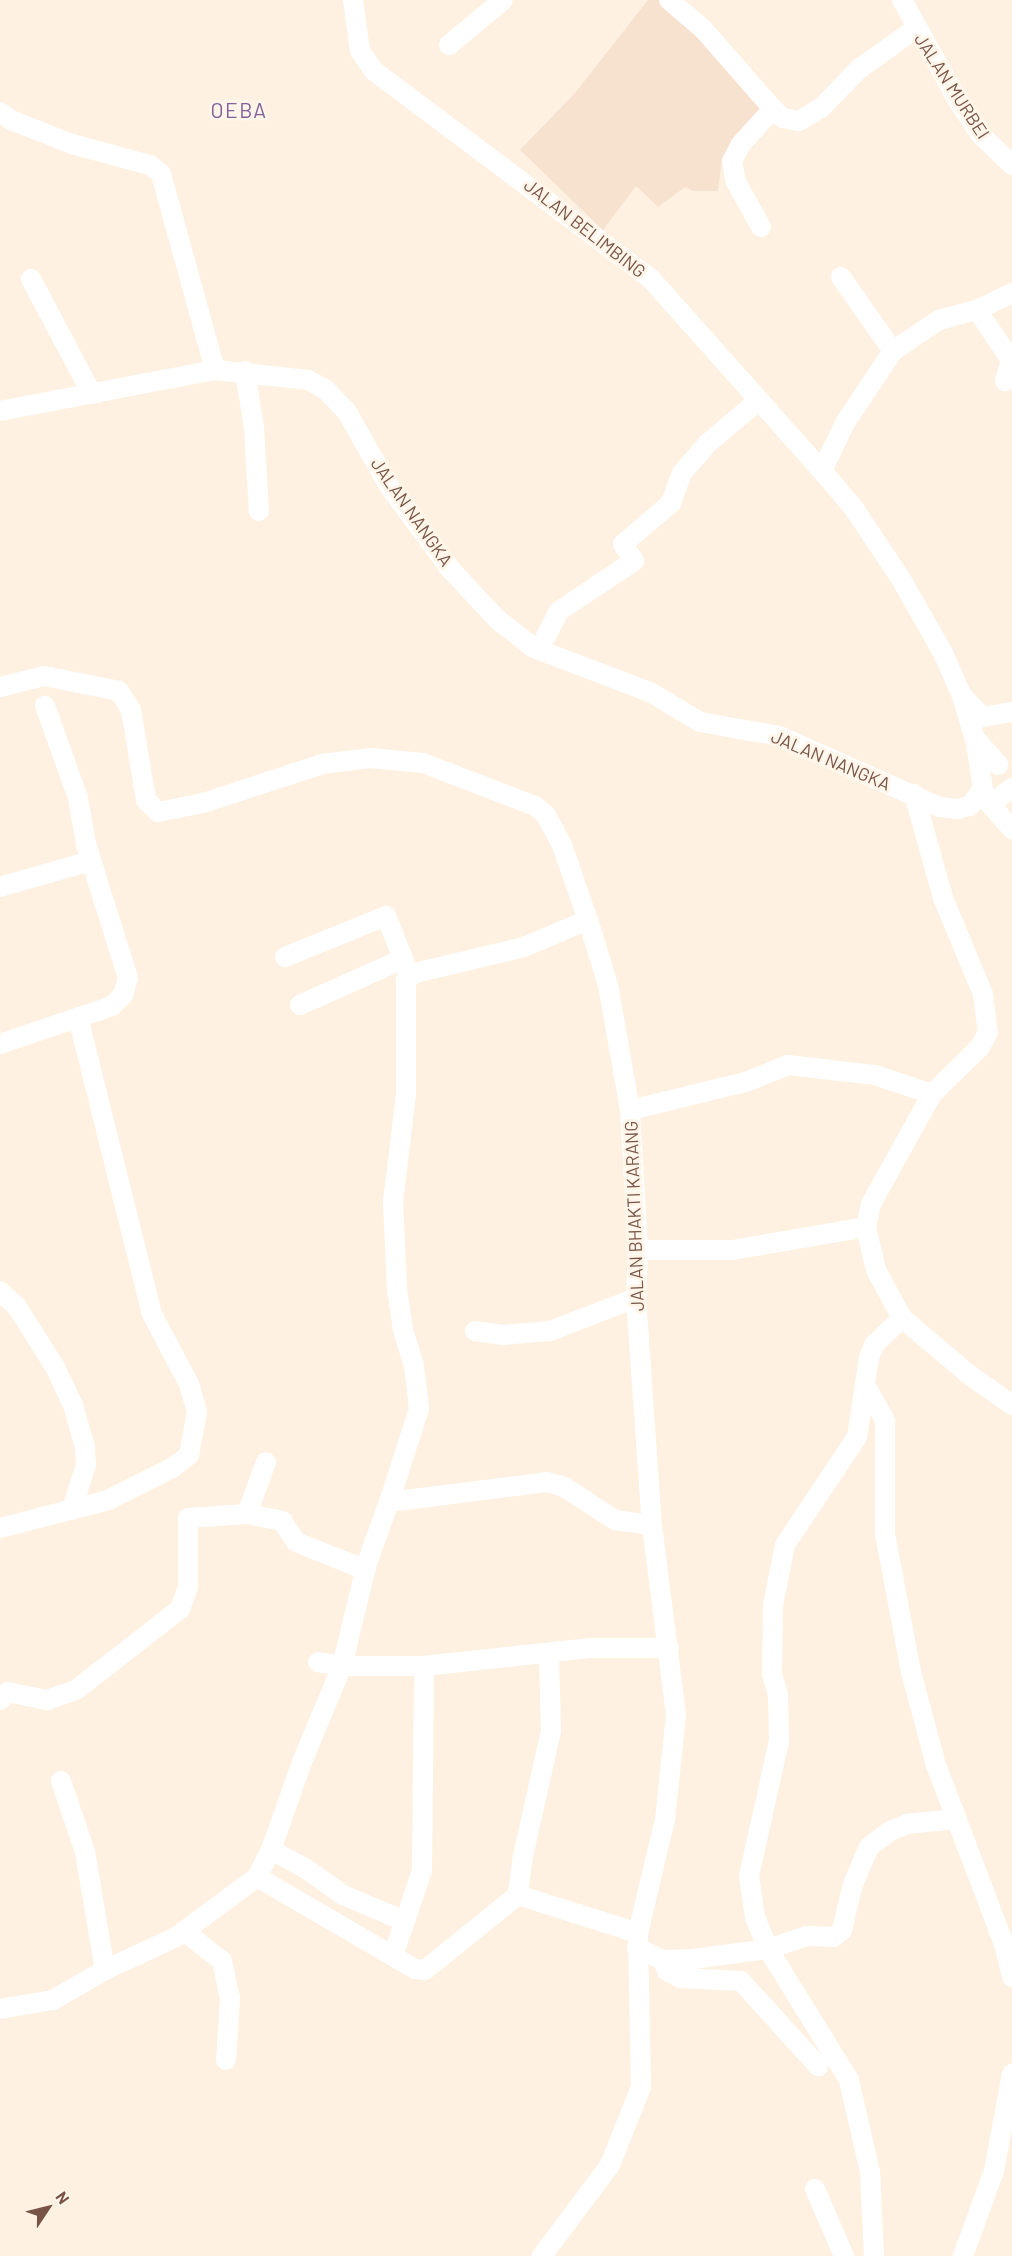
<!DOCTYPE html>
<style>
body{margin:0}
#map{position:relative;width:1012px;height:2256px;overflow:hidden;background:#fef1e1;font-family:Barlow,sans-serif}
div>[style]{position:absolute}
.residential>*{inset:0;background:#f6e2cf}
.minor>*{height:20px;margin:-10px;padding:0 10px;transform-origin:10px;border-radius:10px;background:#fff}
span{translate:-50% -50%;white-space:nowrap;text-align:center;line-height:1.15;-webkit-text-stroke:6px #fff5e9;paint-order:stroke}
.street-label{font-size:18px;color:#775446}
.quarter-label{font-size:21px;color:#84619c;letter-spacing:1.5px}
.north{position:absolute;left:18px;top:2178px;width:60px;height:60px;-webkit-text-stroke:4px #fff5e9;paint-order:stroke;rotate:55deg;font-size:16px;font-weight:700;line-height:24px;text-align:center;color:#775446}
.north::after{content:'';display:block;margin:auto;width:21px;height:27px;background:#775446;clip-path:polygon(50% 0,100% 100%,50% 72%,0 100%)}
</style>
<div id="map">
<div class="residential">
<i style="clip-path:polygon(648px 0,663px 0,769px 107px,722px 159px,718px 191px,693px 191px,685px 187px,658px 207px,636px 186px,603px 230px,520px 150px,575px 93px)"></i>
</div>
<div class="minor">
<i style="left:353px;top:0;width:51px;rotate:82.2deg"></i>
<i style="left:360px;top:51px;width:24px;rotate:55deg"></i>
<i style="left:374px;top:71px;width:346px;rotate:36.9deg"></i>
<i style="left:651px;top:279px;width:257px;rotate:48.3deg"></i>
<i style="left:669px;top:0;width:45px;rotate:40.5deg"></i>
<i style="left:703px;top:29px;width:106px;rotate:48.8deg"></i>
<i style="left:773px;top:109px;width:13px;rotate:42deg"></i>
<i style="left:783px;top:118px;width:16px;rotate:11deg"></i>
<i style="left:799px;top:121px;width:26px;rotate:-31deg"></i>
<i style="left:821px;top:108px;width:54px;rotate:-45.7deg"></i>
<i style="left:859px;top:69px;width:69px;rotate:-35.5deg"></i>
<i style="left:902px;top:0;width:119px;rotate:60.9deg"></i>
<i style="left:960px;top:104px;width:37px;rotate:56deg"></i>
<i style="left:981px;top:135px;width:43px;rotate:44.1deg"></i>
<i style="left:449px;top:45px;width:70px;rotate:-39.8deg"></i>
<i style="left:0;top:112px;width:14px;rotate:36deg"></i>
<i style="left:11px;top:120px;width:66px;rotate:21.5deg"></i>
<i style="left:72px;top:144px;width:81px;rotate:15.1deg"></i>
<i style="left:150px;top:165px;width:14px;rotate:39deg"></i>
<i style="left:161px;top:174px;width:203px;rotate:74.6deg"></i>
<i style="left:761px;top:227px;width:51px;rotate:-119.1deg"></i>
<i style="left:736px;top:182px;width:21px;rotate:-101deg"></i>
<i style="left:732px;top:161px;width:19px;rotate:-62deg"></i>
<i style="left:741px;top:144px;width:47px;rotate:-47.6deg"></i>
<i style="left:841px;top:277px;width:90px;rotate:54.9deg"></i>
<i style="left:31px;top:279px;width:130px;rotate:62.1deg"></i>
<i style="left:977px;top:310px;width:60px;rotate:55.8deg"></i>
<i style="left:1011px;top:360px;width:22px;rotate:106deg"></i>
<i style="left:245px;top:371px;width:58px;rotate:81deg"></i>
<i style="left:254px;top:428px;width:83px;rotate:86.6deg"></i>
<i style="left:0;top:411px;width:219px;rotate:-10.8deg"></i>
<i style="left:215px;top:370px;width:94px;rotate:6.1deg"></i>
<i style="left:308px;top:380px;width:19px;rotate:28deg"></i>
<i style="left:325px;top:389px;width:32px;rotate:46deg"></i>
<i style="left:347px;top:412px;width:85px;rotate:60.4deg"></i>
<i style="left:389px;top:486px;width:106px;rotate:53.5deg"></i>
<i style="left:452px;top:571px;width:67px;rotate:46.8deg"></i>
<i style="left:498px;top:620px;width:46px;rotate:37.9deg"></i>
<i style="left:534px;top:648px;width:124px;rotate:20.8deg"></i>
<i style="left:650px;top:692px;width:58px;rotate:31deg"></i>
<i style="left:700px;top:722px;width:80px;rotate:10deg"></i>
<i style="left:779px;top:736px;width:175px;rotate:23.9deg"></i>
<i style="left:939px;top:807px;width:18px;rotate:6deg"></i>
<i style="left:957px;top:809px;width:13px;rotate:-13deg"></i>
<i style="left:970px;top:806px;width:21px;rotate:-53deg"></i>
<i style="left:983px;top:789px;width:47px;rotate:-98.7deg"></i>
<i style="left:976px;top:743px;width:49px;rotate:-106.6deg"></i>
<i style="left:962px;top:696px;width:47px;rotate:-113.8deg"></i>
<i style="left:943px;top:653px;width:85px;rotate:-119.6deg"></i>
<i style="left:901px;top:579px;width:87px;rotate:-123.7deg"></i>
<i style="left:853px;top:507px;width:48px;rotate:-130.7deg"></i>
<i style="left:822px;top:471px;width:53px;rotate:-64.4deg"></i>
<i style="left:845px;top:423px;width:87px;rotate:-56.3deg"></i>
<i style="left:893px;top:351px;width:55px;rotate:-34deg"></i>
<i style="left:939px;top:320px;width:39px;rotate:-15deg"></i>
<i style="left:977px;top:310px;width:39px;rotate:-26deg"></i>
<i style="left:539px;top:650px;width:44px;rotate:-62.9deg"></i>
<i style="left:559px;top:611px;width:90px;rotate:-33.7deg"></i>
<i style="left:634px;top:561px;width:20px;rotate:-123deg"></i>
<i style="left:623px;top:544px;width:63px;rotate:-40.5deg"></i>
<i style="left:671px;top:503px;width:32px;rotate:-70deg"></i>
<i style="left:682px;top:473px;width:38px;rotate:-49deg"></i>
<i style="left:707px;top:444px;width:67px;rotate:-40.1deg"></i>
<i style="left:0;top:687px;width:45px;rotate:-14deg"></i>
<i style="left:44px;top:676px;width:76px;rotate:11.3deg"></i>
<i style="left:119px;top:691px;width:22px;rotate:58deg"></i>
<i style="left:131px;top:710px;width:91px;rotate:80.5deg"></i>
<i style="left:146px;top:800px;width:17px;rotate:45deg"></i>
<i style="left:158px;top:812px;width:46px;rotate:-11.3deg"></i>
<i style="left:203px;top:803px;width:125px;rotate:-18.1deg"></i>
<i style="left:322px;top:764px;width:48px;rotate:-7.1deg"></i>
<i style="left:370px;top:758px;width:53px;rotate:5.4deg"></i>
<i style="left:423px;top:763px;width:120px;rotate:21deg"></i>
<i style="left:535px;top:806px;width:14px;rotate:39deg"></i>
<i style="left:546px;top:815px;width:34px;rotate:62deg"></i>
<i style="left:562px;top:845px;width:79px;rotate:70.9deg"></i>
<i style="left:588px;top:920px;width:68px;rotate:72.9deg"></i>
<i style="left:608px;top:985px;width:127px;rotate:80deg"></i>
<i style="left:630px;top:1110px;width:140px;rotate:86.7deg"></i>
<i style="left:638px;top:1250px;width:48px;rotate:92.4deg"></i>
<i style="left:636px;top:1298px;width:228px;rotate:86deg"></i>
<i style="left:652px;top:1525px;width:192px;rotate:82.8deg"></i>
<i style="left:676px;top:1715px;width:105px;rotate:96deg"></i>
<i style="left:665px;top:1819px;width:117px;rotate:103.3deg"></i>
<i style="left:638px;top:1933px;width:154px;rotate:88.9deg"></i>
<i style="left:641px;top:2087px;width:84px;rotate:111.7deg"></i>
<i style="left:610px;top:2165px;width:114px;rotate:126.8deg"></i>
<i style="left:964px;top:698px;width:27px;rotate:45deg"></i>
<i style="left:983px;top:717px;width:29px;rotate:-10deg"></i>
<i style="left:974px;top:737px;width:37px;rotate:49deg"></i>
<i style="left:914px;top:794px;width:108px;rotate:74.4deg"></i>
<i style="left:943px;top:898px;width:104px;rotate:67.4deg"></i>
<i style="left:983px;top:994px;width:38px;rotate:83deg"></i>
<i style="left:988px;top:1032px;width:17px;rotate:118deg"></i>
<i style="left:980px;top:1047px;width:67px;rotate:135.6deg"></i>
<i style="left:932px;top:1094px;width:126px;rotate:119deg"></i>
<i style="left:871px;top:1204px;width:24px;rotate:102deg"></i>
<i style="left:866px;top:1227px;width:44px;rotate:76.9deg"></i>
<i style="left:876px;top:1270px;width:55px;rotate:61.6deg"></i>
<i style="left:902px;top:1318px;width:85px;rotate:40.2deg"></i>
<i style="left:967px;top:1373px;width:55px;rotate:35.4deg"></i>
<i style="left:981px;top:794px;width:47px;rotate:48.5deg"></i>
<i style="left:992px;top:803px;width:25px;rotate:-37deg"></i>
<i style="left:0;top:887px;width:95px;rotate:-15.9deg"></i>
<i style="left:285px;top:957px;width:109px;rotate:-22.1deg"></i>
<i style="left:386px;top:916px;width:65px;rotate:68.2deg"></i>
<i style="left:300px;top:1005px;width:113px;rotate:-24.1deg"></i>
<i style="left:0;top:1044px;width:118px;rotate:-18.7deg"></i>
<i style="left:112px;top:1006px;width:16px;rotate:-45deg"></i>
<i style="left:123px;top:995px;width:18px;rotate:-74deg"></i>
<i style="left:128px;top:978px;width:140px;rotate:-107.4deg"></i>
<i style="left:86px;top:844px;width:47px;rotate:-99.9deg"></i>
<i style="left:78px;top:798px;width:98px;rotate:-109.7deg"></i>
<i style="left:630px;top:1110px;width:119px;rotate:-13.6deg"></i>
<i style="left:746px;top:1082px;width:45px;rotate:-22deg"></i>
<i style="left:788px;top:1065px;width:88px;rotate:6.6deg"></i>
<i style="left:875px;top:1075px;width:60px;rotate:18.4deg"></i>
<i style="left:638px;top:1250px;width:94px"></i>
<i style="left:732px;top:1250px;width:136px;rotate:-9.7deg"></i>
<i style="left:0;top:1291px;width:23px;rotate:43deg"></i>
<i style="left:17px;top:1307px;width:71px;rotate:57.7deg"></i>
<i style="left:55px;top:1367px;width:42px;rotate:64.7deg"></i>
<i style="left:73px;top:1405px;width:44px;rotate:74.1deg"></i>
<i style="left:85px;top:1447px;width:18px;rotate:87deg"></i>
<i style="left:86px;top:1465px;width:46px;rotate:107.7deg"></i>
<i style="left:475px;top:1331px;width:27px;rotate:8deg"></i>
<i style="left:502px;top:1335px;width:48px;rotate:-4.8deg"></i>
<i style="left:550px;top:1331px;width:92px;rotate:-21deg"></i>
<i style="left:867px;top:1388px;width:38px;rotate:61deg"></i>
<i style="left:885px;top:1421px;width:113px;rotate:90deg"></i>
<i style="left:885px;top:1534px;width:140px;rotate:79.3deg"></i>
<i style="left:911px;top:1672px;width:96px;rotate:75deg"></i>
<i style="left:936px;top:1765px;width:191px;rotate:69.2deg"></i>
<i style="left:1004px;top:1944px;width:34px;rotate:76deg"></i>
<i style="left:389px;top:1502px;width:98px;rotate:-72.1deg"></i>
<i style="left:419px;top:1409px;width:43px;rotate:-96.6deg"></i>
<i style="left:414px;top:1366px;width:39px;rotate:-107deg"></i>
<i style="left:403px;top:1329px;width:40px;rotate:-98.5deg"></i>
<i style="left:397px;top:1289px;width:87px;rotate:-92.6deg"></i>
<i style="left:393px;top:1202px;width:109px;rotate:-83.1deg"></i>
<i style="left:406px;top:1094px;width:114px;rotate:-90deg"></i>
<i style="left:406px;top:980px;width:11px;rotate:-38deg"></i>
<i style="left:415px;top:973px;width:112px;rotate:-13.4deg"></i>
<i style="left:524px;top:947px;width:69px;rotate:-22.9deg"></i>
<i style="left:247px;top:1514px;width:55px;rotate:-69.9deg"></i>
<i style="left:0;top:1528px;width:112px;rotate:-14.5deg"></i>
<i style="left:108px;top:1500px;width:72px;rotate:-26.6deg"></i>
<i style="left:172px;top:1468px;width:21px;rotate:-37deg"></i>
<i style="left:189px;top:1455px;width:44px;rotate:-79.5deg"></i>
<i style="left:197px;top:1412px;width:29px;rotate:-106deg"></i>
<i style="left:189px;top:1384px;width:79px;rotate:-117.9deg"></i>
<i style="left:152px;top:1314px;width:306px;rotate:-104deg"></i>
<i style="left:318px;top:1662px;width:24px;rotate:9deg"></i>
<i style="left:342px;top:1666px;width:82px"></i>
<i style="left:424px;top:1666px;width:168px;rotate:-6.2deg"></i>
<i style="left:591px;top:1648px;width:78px"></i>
<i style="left:0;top:1700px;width:11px;rotate:-45deg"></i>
<i style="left:8px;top:1692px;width:40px;rotate:12deg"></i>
<i style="left:47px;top:1700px;width:31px;rotate:-19deg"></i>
<i style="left:76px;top:1690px;width:132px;rotate:-37.9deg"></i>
<i style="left:180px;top:1609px;width:23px;rotate:-70deg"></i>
<i style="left:188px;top:1587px;width:69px;rotate:-90deg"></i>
<i style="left:188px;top:1518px;width:59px;rotate:-3.9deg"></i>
<i style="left:247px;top:1514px;width:36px;rotate:11deg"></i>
<i style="left:282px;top:1521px;width:25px;rotate:56deg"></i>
<i style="left:296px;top:1542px;width:75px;rotate:21.8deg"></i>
<i style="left:61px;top:1781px;width:75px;rotate:71.3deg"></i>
<i style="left:85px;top:1852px;width:120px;rotate:80.4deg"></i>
<i style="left:271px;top:1850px;width:38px;rotate:28deg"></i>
<i style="left:305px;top:1868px;width:47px;rotate:35.4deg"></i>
<i style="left:343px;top:1895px;width:67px;rotate:22.8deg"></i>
<i style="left:257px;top:1877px;width:30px;rotate:-63deg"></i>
<i style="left:271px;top:1850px;width:93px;rotate:-70.6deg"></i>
<i style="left:302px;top:1762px;width:104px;rotate:-67.4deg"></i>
<i style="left:342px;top:1666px;width:106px;rotate:-76.4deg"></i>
<i style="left:367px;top:1563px;width:65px;rotate:-70.2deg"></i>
<i style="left:389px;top:1502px;width:159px;rotate:-7.2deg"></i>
<i style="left:547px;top:1482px;width:18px;rotate:16deg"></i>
<i style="left:564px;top:1487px;width:61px;rotate:32.9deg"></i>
<i style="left:615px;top:1520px;width:37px;rotate:8deg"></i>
<i style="left:518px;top:1895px;width:126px;rotate:17.6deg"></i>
<i style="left:184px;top:1931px;width:48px;rotate:38.3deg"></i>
<i style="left:222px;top:1961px;width:38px;rotate:78deg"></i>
<i style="left:230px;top:1998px;width:62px;rotate:93.7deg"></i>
<i style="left:637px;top:1948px;width:29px;rotate:25deg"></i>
<i style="left:663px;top:1960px;width:30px;rotate:-2deg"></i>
<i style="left:693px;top:1959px;width:76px;rotate:-7.6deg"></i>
<i style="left:768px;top:1949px;width:41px;rotate:-18.4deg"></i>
<i style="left:807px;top:1936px;width:27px;rotate:2deg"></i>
<i style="left:834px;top:1937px;width:11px;rotate:-41deg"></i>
<i style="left:842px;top:1930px;width:47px;rotate:-76.6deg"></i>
<i style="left:853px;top:1884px;width:40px;rotate:-66.6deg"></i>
<i style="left:869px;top:1847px;width:26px;rotate:-37deg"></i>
<i style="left:890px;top:1831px;width:18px;rotate:-22deg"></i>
<i style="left:907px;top:1824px;width:49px;rotate:-5.8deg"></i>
<i style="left:393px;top:1956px;width:90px;rotate:-71.2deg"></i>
<i style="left:422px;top:1871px;width:205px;rotate:-89.4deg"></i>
<i style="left:663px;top:1960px;width:12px;rotate:70deg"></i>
<i style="left:667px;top:1971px;width:15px;rotate:28deg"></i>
<i style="left:680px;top:1978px;width:61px;rotate:2.8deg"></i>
<i style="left:741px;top:1981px;width:115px;rotate:47.8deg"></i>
<i style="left:0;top:2009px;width:54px;rotate:-9.6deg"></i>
<i style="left:53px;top:2000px;width:60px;rotate:-30deg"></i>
<i style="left:105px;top:1970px;width:78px;rotate:-24.9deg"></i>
<i style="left:176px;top:1937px;width:101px;rotate:-36.5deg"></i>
<i style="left:257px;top:1877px;width:183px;rotate:30.2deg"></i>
<i style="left:415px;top:1969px;width:10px;rotate:6deg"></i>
<i style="left:425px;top:1970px;width:119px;rotate:-38.9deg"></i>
<i style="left:518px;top:1895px;width:39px;rotate:-83deg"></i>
<i style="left:523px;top:1856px;width:128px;rotate:-77.4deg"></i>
<i style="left:551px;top:1731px;width:78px;rotate:-91.5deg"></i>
<i style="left:815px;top:2189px;width:73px;rotate:66.6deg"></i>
<i style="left:874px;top:2256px;width:84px;rotate:-92.7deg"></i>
<i style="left:870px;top:2172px;width:94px;rotate:-102.9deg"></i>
<i style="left:849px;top:2080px;width:154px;rotate:-121.7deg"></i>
<i style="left:768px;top:1949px;width:35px;rotate:-112deg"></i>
<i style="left:755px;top:1917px;width:41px;rotate:-98.3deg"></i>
<i style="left:749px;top:1876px;width:138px;rotate:-77.5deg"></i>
<i style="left:779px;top:1741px;width:46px;rotate:-91.2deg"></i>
<i style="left:778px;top:1695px;width:22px;rotate:-106deg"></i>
<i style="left:772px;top:1674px;width:69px;rotate:-89.2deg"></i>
<i style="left:773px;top:1605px;width:61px;rotate:-78.7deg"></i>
<i style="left:785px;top:1545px;width:130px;rotate:-56.3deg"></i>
<i style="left:857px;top:1437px;width:80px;rotate:-81.4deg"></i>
<i style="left:869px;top:1358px;width:14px;rotate:-69deg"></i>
<i style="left:874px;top:1345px;width:39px;rotate:-44deg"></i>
<i style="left:963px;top:2256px;width:90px;rotate:-70deg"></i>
<i style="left:994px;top:2171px;width:99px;rotate:-79.5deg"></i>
</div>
<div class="street-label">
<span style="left:952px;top:86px;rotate:57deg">JALAN MURBEI</span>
<span style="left:585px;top:228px;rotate:38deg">JALAN BELIMBING</span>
<span style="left:412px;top:512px;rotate:55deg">JALAN NANGKA</span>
<span style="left:831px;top:760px;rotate:23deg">JALAN NANGKA</span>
<span style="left:634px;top:1216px;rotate:-92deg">JALAN BHAKTI KARANG</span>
</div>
<div class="quarter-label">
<span style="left:239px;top:110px">OEBA</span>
</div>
<div class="north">N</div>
</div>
